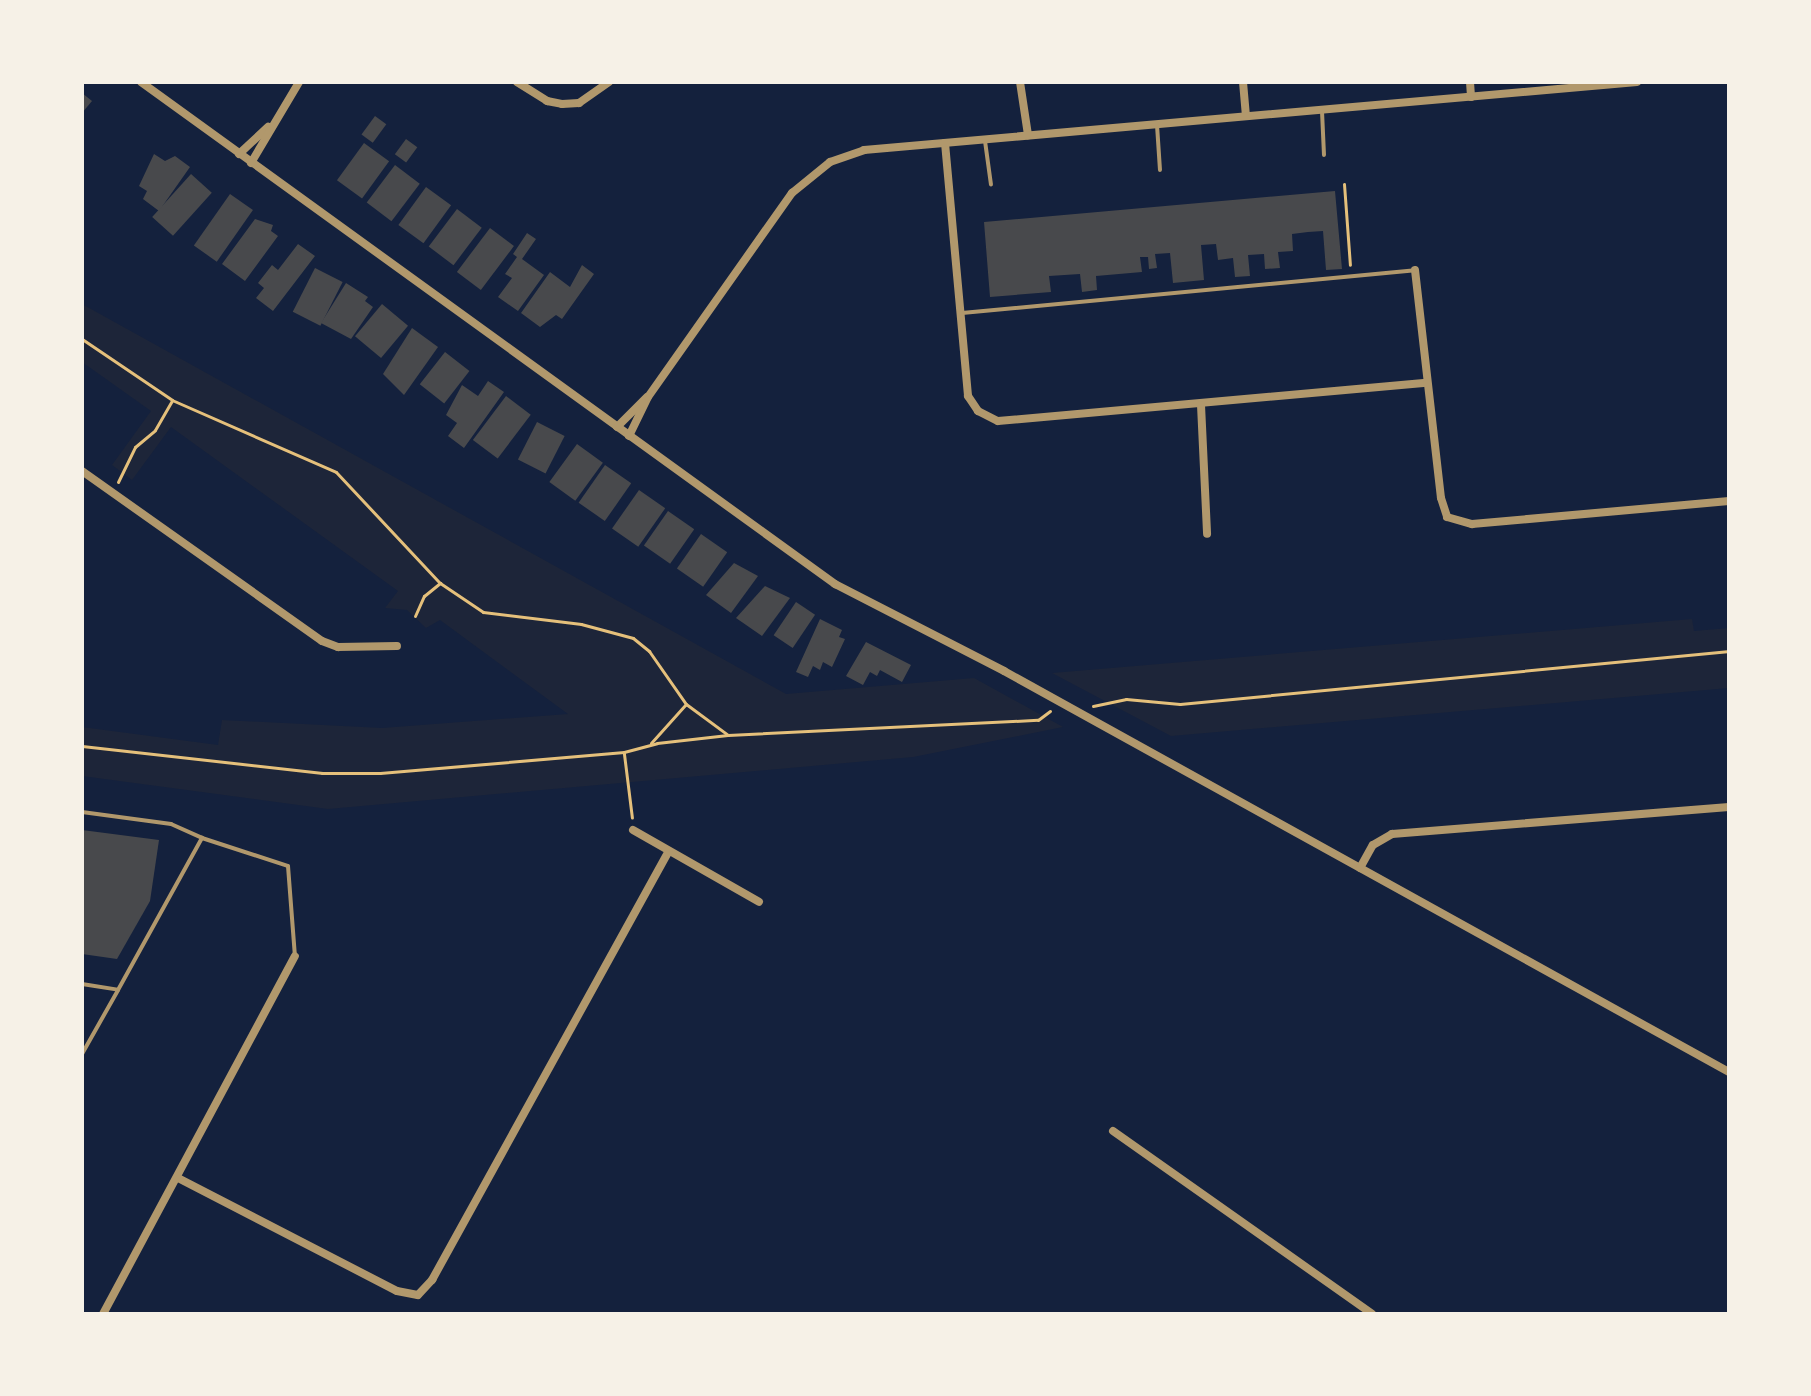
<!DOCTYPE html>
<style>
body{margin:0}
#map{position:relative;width:1811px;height:1396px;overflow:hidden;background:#14213d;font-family:"Asap Condensed",sans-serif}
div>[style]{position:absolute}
.green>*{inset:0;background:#1d2539}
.building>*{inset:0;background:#48494c;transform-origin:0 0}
.path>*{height:3px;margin:-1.5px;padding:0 1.5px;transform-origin:1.5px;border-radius:1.5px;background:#e5c07b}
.service>*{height:4px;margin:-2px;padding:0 2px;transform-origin:2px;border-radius:2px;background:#b1986c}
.minor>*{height:8px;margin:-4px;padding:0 4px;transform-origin:4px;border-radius:4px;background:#b1986c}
span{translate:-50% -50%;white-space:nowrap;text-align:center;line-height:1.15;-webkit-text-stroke:6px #f6f1e7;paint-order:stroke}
.frame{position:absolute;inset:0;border:84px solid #f6f1e7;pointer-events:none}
</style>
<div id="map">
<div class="green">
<i style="clip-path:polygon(82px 304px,786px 694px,974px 678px,1063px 727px,913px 757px,328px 809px,82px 776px,82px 727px,218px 745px,222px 720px,382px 728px,568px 714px,440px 620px,426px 628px,407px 610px,385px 608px,398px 591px,171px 427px,132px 480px,112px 465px,151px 411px,82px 362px)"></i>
<i style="clip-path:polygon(1692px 619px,1694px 631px,1729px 628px,1729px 688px,1171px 736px,1052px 673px)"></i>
</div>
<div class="building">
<i style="clip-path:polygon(82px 93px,92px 101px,82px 113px)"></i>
<i style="left:375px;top:116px;width:14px;height:23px;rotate:36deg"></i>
<i style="left:406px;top:139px;width:14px;height:19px;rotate:36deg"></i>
<i style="left:364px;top:143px;width:31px;height:46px;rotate:36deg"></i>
<i style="clip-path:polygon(154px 154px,165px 161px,175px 156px,190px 167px,159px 211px,143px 199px,147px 191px,139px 186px)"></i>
<i style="left:395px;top:165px;width:31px;height:47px;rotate:37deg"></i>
<i style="left:191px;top:174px;width:28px;height:58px;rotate:42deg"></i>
<i style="left:426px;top:187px;width:31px;height:47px;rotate:36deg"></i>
<i style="clip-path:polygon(1335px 191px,1342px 269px,1326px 270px,1323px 231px,1308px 232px,1292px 234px,1293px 251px,1278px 252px,1280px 268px,1265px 269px,1264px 254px,1248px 255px,1250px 276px,1235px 277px,1233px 258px,1218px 260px,1216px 244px,1201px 245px,1204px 280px,1173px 283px,1170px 253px,1155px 254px,1157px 268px,1149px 269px,1148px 257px,1140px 257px,1142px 272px,1096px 276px,1097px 290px,1082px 292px,1080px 274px,1049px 276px,1051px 292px,990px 297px,984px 222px)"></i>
<i style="left:230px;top:194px;width:28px;height:63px;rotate:35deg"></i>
<i style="left:457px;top:209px;width:31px;height:47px;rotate:37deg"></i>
<i style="clip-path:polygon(255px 219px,273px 225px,271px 231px,278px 236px,245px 281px,222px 264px)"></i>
<i style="left:490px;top:228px;width:30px;height:55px;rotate:37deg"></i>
<i style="clip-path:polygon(527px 233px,536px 239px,522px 259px,544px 275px,518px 311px,498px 297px,512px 278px,505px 274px,517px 257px,513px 254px)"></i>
<i style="clip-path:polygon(298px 244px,315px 256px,273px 311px,256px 298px,264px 288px,258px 283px,272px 265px,278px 270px)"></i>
<i style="clip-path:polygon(582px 265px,594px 274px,562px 319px,556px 315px,540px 327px,521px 313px,550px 272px,570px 287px)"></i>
<i style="left:315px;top:268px;width:31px;height:49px;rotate:27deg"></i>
<i style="clip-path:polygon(346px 283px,368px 297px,365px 301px,373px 307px,351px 339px,321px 323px)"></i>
<i style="left:382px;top:304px;width:34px;height:42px;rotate:40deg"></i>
<i style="clip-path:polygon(412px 328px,438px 347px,404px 395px,383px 374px)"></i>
<i style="left:445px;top:352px;width:31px;height:41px;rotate:38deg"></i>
<i style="clip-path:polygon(488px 381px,504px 392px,464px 448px,448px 436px,457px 423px,446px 415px,462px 385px,478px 396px)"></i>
<i style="left:506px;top:396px;width:31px;height:55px;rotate:37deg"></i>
<i style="left:537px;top:422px;width:31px;height:42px;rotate:27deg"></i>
<i style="left:577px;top:444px;width:32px;height:47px;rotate:36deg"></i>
<i style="left:605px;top:465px;width:32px;height:46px;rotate:35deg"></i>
<i style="left:639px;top:490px;width:32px;height:47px;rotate:35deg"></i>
<i style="left:668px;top:511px;width:32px;height:42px;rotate:35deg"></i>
<i style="left:701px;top:534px;width:32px;height:42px;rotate:35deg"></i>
<i style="clip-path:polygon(734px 563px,758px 576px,731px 613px,706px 595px)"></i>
<i style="clip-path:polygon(765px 586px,790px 598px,762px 636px,736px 618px)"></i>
<i style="left:796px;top:602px;width:23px;height:40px;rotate:34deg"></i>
<i style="clip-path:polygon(820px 619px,842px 630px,839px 637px,845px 639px,832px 667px,823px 662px,820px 670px,813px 666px,808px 677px,796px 672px)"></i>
<i style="clip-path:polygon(866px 642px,911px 665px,902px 682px,880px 670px,877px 676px,870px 672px,863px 685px,846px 676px)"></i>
<i style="clip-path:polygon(82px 830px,159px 840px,150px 901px,117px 959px,82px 954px)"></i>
</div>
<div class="path">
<i style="left:1344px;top:184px;width:81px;rotate:85.8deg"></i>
<i style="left:82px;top:339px;width:109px;rotate:34.1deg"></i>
<i style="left:172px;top:400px;width:179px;rotate:23.7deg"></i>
<i style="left:336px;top:472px;width:152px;rotate:46.9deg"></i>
<i style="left:440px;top:583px;width:52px;rotate:34deg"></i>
<i style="left:483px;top:612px;width:99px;rotate:7deg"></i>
<i style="left:581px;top:624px;width:54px;rotate:15.1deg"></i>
<i style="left:633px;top:638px;width:21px;rotate:39deg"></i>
<i style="left:649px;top:651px;width:65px;rotate:55.1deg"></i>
<i style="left:686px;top:704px;width:52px;rotate:36.4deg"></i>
<i style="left:118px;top:482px;width:39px;rotate:-64deg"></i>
<i style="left:135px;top:447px;width:26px;rotate:-40deg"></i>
<i style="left:155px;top:430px;width:34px;rotate:-60deg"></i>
<i style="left:415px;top:616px;width:22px;rotate:-66deg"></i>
<i style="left:424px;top:596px;width:21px;rotate:-39deg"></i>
<i style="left:1093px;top:706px;width:34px;rotate:-12deg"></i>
<i style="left:1126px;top:699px;width:54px;rotate:5.3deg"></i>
<i style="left:1180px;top:704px;width:552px;rotate:-5.51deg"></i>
<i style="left:651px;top:743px;width:52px;rotate:-48.1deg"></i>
<i style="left:82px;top:746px;width:242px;rotate:6.4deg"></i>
<i style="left:322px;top:773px;width:58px"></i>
<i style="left:380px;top:773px;width:245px;rotate:-4.9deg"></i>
<i style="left:624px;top:752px;width:34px;rotate:-15deg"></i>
<i style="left:657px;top:743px;width:71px;rotate:-6.4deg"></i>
<i style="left:728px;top:735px;width:310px;rotate:-2.8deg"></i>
<i style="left:1038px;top:720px;width:15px;rotate:-37deg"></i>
<i style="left:624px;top:754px;width:64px;rotate:82.9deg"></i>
</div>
<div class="service">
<i style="left:1322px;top:111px;width:44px;rotate:87.4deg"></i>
<i style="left:1157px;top:125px;width:45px;rotate:86.2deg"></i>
<i style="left:985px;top:141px;width:44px;rotate:82.2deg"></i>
<i style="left:962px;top:313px;width:455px;rotate:-5.4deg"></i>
<i style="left:82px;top:812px;width:90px;rotate:7.7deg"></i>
<i style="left:171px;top:824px;width:34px;rotate:24deg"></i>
<i style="left:82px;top:984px;width:36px;rotate:9deg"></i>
<i style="left:118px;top:990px;width:174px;rotate:-61.1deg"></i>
<i style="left:202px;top:838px;width:90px;rotate:18deg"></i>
<i style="left:288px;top:866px;width:90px;rotate:85.6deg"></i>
<i style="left:82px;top:1054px;width:73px;rotate:-60.6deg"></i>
</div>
<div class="minor">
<i style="left:141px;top:82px;width:857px;rotate:35.88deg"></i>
<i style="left:835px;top:584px;width:190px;rotate:27.2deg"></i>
<i style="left:1004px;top:671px;width:829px;rotate:28.95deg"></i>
<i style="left:517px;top:82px;width:36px;rotate:32deg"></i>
<i style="left:547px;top:101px;width:15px;rotate:11deg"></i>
<i style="left:562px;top:104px;width:17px;rotate:-3deg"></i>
<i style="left:579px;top:103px;width:37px;rotate:-35deg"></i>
<i style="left:1020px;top:82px;width:54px;rotate:81.4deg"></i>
<i style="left:1243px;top:82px;width:34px;rotate:85deg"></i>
<i style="left:1470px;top:82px;width:15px;rotate:86deg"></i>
<i style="left:945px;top:143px;width:254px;rotate:84.8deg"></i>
<i style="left:968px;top:396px;width:18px;rotate:56deg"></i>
<i style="left:978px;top:411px;width:22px;rotate:27deg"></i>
<i style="left:998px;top:421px;width:430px;rotate:-5.1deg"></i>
<i style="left:239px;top:154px;width:40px;rotate:-43deg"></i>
<i style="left:251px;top:163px;width:94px;rotate:-59.3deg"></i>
<i style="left:1415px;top:270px;width:229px;rotate:83.5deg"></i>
<i style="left:1441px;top:498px;width:20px;rotate:72deg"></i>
<i style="left:1447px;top:517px;width:26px;rotate:16deg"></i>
<i style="left:1472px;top:524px;width:258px;rotate:-5.1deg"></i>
<i style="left:1201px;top:405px;width:129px;rotate:87.3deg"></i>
<i style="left:617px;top:427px;width:42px;rotate:-45deg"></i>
<i style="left:629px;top:436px;width:43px;rotate:-64deg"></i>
<i style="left:648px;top:397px;width:250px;rotate:-54.8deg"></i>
<i style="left:792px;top:193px;width:49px;rotate:-39.2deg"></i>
<i style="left:830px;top:162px;width:36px;rotate:-19deg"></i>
<i style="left:864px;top:150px;width:776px;rotate:-5.03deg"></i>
<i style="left:82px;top:471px;width:294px;rotate:35.3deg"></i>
<i style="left:322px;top:641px;width:17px;rotate:21deg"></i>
<i style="left:338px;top:647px;width:59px;rotate:-1deg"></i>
<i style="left:633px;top:830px;width:145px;rotate:29.7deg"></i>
<i style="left:1360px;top:868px;width:26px;rotate:-61deg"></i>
<i style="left:1373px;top:845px;width:22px;rotate:-30deg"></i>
<i style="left:1392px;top:834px;width:338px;rotate:-4.6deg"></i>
<i style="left:1113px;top:1131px;width:317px;rotate:35.2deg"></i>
<i style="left:178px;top:1178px;width:246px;rotate:27.3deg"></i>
<i style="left:397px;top:1291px;width:21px;rotate:11deg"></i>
<i style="left:418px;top:1295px;width:21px;rotate:-47deg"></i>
<i style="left:432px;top:1280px;width:490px;rotate:-61.1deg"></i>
<i style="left:103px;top:1314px;width:406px;rotate:-61.8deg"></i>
</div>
<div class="frame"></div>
</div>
